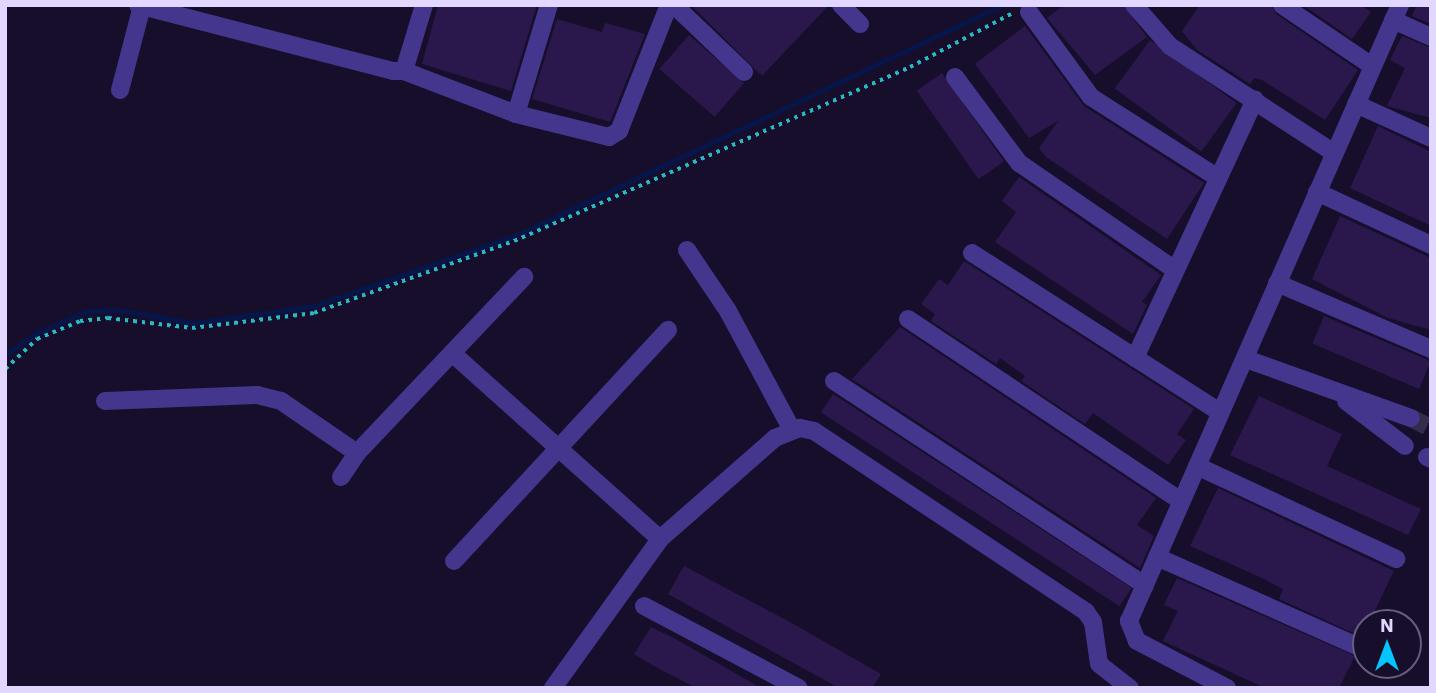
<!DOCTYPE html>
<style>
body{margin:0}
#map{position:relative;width:1436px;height:693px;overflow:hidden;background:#160e2a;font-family:"IBM Plex Sans",sans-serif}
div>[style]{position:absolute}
.stream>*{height:5px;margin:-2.5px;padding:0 2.5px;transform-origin:2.5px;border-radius:2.5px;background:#06164b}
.building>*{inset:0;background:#2a184c;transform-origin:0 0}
.minor-tunnel>*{height:18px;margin-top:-9px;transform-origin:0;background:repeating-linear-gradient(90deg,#342c4a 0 18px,transparent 0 27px)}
.path>*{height:3.5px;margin-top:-1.75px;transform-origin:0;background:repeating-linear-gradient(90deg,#25bac5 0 3.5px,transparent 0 8.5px)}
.minor>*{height:18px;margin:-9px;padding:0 9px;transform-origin:9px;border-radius:9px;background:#44358d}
span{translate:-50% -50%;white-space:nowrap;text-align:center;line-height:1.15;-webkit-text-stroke:5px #160e2a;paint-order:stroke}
.frame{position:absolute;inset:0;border:7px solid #e1d7ff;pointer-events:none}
.north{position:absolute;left:1352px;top:609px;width:70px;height:70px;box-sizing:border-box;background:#160e2a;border:2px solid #675e7f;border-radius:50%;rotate:0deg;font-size:19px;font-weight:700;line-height:28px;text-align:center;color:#e1d7ff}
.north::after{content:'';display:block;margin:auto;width:24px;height:32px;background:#03c5ff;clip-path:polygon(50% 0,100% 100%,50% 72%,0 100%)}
</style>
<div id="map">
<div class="stream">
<i style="left:5px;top:355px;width:38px;rotate:-35deg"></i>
<i style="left:36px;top:333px;width:56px;rotate:-23.3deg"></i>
<i style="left:87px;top:311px;width:32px;rotate:-2deg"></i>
<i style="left:119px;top:310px;width:75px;rotate:10deg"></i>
<i style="left:193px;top:323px;width:122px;rotate:-8deg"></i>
<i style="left:314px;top:306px;width:215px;rotate:-19.3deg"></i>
<i style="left:517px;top:235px;width:537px;rotate:-25.37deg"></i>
</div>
<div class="building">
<i style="clip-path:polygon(438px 5px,537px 5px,511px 91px,422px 64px)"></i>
<i style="clip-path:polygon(691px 5px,829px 5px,762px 76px)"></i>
<i style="clip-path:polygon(1064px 5px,1123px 5px,1147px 37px,1095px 75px,1047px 18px)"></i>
<i style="clip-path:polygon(1200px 5px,1271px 5px,1276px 14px,1358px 70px,1325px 120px,1262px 80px,1254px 78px,1250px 84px,1197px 50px,1182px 31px)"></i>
<i style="clip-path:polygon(1303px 5px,1361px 5px,1371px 12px,1352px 39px)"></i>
<i style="clip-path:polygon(1417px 5px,1431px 5px,1431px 24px,1412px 16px)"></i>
<i style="clip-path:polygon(557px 19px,602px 32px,605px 23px,645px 34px,610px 122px,532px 99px)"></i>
<i style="clip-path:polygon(1025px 26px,1084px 106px,1204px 183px,1167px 239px,1046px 157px,1039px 148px,1058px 121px,1029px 138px,975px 64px)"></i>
<i style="left:689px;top:35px;width:73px;height:45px;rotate:41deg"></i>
<i style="clip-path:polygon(1402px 36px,1431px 48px,1431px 118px,1387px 106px,1405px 68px,1390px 60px)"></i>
<i style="left:1150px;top:40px;width:107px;height:60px;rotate:36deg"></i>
<i style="left:942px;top:73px;width:108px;height:31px;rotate:55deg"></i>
<i style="clip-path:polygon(1378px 126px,1431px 152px,1431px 226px,1350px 188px)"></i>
<i style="clip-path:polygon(1019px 177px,1161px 275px,1142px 302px,1147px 305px,1133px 334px,995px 242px,1016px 212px,1002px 201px)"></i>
<i style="clip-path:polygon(1340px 216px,1431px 258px,1431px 330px,1388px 318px,1312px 279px)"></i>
<i style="clip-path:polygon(964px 261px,1194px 409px,1177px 434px,1186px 440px,1168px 465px,1093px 413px,1085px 424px,1021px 381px,1025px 376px,1000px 358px,996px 364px,931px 321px,935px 314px,921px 304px,939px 279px,948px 285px)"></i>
<i style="left:1324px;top:316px;width:116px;height:30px;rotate:23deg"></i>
<i style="clip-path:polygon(900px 327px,1156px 498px,1137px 525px,1154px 536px,1140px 568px,852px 379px)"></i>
<i style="left:833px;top:394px;width:356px;height:22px;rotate:33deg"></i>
<i style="clip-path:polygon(1259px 396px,1342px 434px,1327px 466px,1421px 509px,1408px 535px,1230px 455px)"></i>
<i style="clip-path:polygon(1218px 488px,1394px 571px,1362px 637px,1279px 599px,1283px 589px,1262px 578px,1190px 546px)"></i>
<i style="clip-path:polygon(684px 566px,790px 622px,881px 674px,872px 688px,839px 688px,686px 604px,668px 594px)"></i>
<i style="clip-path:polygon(1177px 578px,1355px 656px,1339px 688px,1265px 688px,1163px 641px,1178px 611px,1164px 605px)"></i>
<i style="clip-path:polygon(651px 627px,674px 638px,761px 688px,696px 688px,652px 665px,634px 654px)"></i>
</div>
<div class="minor-tunnel">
<i style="left:1411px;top:418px;width:22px;rotate:27deg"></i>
</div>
<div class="path">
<i style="left:5px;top:369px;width:44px;rotate:-43.2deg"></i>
<i style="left:37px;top:339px;width:47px;rotate:-22.7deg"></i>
<i style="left:80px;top:321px;width:28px;rotate:-6deg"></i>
<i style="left:108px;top:318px;width:85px;rotate:6.8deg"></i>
<i style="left:192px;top:328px;width:123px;rotate:-7deg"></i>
<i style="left:314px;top:313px;width:213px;rotate:-19.8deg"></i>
<i style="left:514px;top:241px;width:433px;rotate:-23.7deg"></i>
<i style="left:910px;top:67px;width:116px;rotate:-27.7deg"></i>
</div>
<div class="minor">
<i style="left:138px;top:5px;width:263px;rotate:14.5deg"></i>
<i style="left:393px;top:71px;width:11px"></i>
<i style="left:404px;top:71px;width:69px;rotate:-73.1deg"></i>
<i style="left:674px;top:5px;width:97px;rotate:43.7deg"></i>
<i style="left:841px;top:5px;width:27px;rotate:45deg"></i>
<i style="left:1134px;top:5px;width:55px;rotate:48.7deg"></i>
<i style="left:1170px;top:46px;width:196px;rotate:33.1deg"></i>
<i style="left:1282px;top:5px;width:109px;rotate:34.1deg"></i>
<i style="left:1029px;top:12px;width:105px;rotate:53.9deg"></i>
<i style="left:1091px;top:97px;width:151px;rotate:32.5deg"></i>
<i style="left:1393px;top:20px;width:42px;rotate:24.1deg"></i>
<i style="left:404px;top:71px;width:120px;rotate:21deg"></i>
<i style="left:516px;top:114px;width:96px;rotate:13.9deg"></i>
<i style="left:609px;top:137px;width:12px;rotate:-31deg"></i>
<i style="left:619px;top:131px;width:136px;rotate:-68.4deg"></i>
<i style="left:955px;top:77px;width:107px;rotate:53.3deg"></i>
<i style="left:1019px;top:163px;width:189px;rotate:34.4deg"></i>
<i style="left:120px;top:90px;width:87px;rotate:-75.3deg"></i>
<i style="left:1356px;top:104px;width:82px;rotate:24.4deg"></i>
<i style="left:516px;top:114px;width:114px;rotate:-73.2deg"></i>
<i style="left:1317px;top:192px;width:126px;rotate:24.9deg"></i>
<i style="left:687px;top:250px;width:73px;rotate:56.1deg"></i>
<i style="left:728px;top:311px;width:135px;rotate:61.7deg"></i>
<i style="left:972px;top:253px;width:295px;rotate:32.7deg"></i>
<i style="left:1277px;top:283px;width:168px;rotate:23.2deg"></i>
<i style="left:908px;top:319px;width:328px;rotate:33.7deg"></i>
<i style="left:452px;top:353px;width:279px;rotate:41.8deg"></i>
<i style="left:1135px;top:358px;width:285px;rotate:-65.1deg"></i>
<i style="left:1246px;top:359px;width:175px;rotate:19.7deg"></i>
<i style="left:834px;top:381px;width:372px;rotate:33.3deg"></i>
<i style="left:105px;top:401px;width:152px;rotate:-2.3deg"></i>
<i style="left:257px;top:395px;width:25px;rotate:14deg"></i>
<i style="left:281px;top:401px;width:92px;rotate:34.4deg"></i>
<i style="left:357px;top:453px;width:243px;rotate:-46.5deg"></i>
<i style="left:1346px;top:401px;width:74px;rotate:37.3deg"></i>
<i style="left:1427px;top:457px;width:4px;rotate:27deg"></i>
<i style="left:1197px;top:466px;width:220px;rotate:25deg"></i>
<i style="left:341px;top:477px;width:29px;rotate:-56deg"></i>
<i style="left:1157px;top:557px;width:217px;rotate:24deg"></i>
<i style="left:454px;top:561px;width:315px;rotate:-47.2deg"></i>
<i style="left:644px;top:606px;width:175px;rotate:27.9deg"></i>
<i style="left:553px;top:688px;width:183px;rotate:-54.3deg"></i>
<i style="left:660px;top:539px;width:153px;rotate:-41.3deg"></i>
<i style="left:775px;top:438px;width:27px;rotate:-22deg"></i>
<i style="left:800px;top:428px;width:14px;rotate:12deg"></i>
<i style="left:814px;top:431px;width:327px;rotate:33.6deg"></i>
<i style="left:1086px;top:612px;width:12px;rotate:55deg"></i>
<i style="left:1093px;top:622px;width:42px;rotate:81.9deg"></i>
<i style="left:1099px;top:664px;width:39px;rotate:38deg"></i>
<i style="left:1227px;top:688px;width:102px;rotate:-152.4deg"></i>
<i style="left:1137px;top:641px;width:22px;rotate:-112deg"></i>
<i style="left:1129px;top:621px;width:673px;rotate:-66.25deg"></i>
</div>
<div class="frame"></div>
<div class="north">N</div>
</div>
